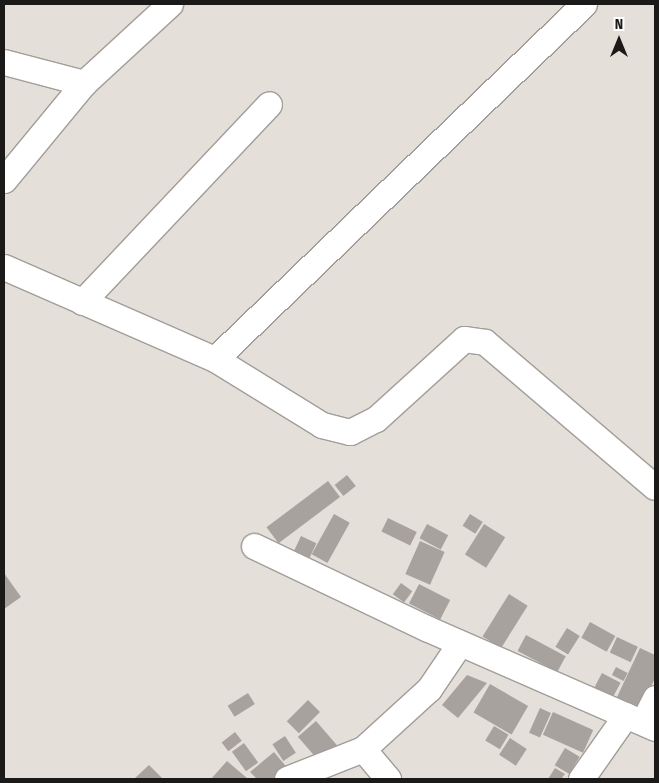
<!DOCTYPE html>
<style>
body{margin:0}
#map{position:relative;width:659px;height:783px;overflow:hidden;background:#e5dfda;font-family:"Fira Sans Condensed",sans-serif}
div>[style]{position:absolute}
.building>*{inset:0;background:#a8a29e;transform-origin:0 0}
.roads{filter:drop-shadow(1px 0 #a29d99) drop-shadow(-1px 0 #a29d99) drop-shadow(0 1px #a29d99) drop-shadow(0 -1px #a29d99)}
.minor>*{height:25px;margin:-12.5px;padding:0 12.5px;transform-origin:12.5px;border-radius:12.5px;background:#fff}
span{translate:-50% -50%;white-space:nowrap;text-align:center;line-height:1.15;-webkit-text-stroke:4px #fff;paint-order:stroke}
.frame{position:absolute;inset:0;border:5px solid #1c1a18;pointer-events:none}
.north{position:absolute;left:594px;top:15px;width:50px;height:50px;-webkit-text-stroke:4px #fff;paint-order:stroke;rotate:0deg;font-size:14px;font-weight:700;line-height:20px;text-align:center;color:#1c1a18}
.north::after{content:'';display:block;margin:auto;width:18px;height:22px;background:#1c1a18;clip-path:polygon(50% 0,100% 100%,50% 72%,0 100%)}
</style>
<div id="map">
<div class="building">
<i style="left:347px;top:475px;width:14px;height:16px;rotate:51deg"></i>
<i style="left:328px;top:481px;width:20px;height:77px;rotate:53deg"></i>
<i style="left:334px;top:514px;width:18px;height:46px;rotate:29deg"></i>
<i style="left:470px;top:514px;width:15px;height:14px;rotate:32deg"></i>
<i style="left:388px;top:518px;width:32px;height:15px;rotate:26deg"></i>
<i style="left:427px;top:524px;width:24px;height:16px;rotate:28deg"></i>
<i style="left:484px;top:524px;width:25px;height:36px;rotate:32deg"></i>
<i style="left:301px;top:536px;width:17px;height:16px;rotate:25deg"></i>
<i style="left:420px;top:541px;width:27px;height:36px;rotate:24deg"></i>
<i style="clip-path:polygon(4px 573px,21px 597px,4px 609px)"></i>
<i style="left:401px;top:583px;width:14px;height:14px;rotate:36deg"></i>
<i style="left:419px;top:584px;width:35px;height:22px;rotate:27deg"></i>
<i style="left:509px;top:594px;width:22px;height:50px;rotate:32deg"></i>
<i style="left:590px;top:622px;width:29px;height:18px;rotate:29deg"></i>
<i style="left:567px;top:628px;width:15px;height:22px;rotate:32deg"></i>
<i style="left:526px;top:635px;width:45px;height:18px;rotate:28deg"></i>
<i style="left:617px;top:637px;width:23px;height:17px;rotate:25deg"></i>
<i style="clip-path:polygon(640px 648px,655px 655px,655px 678px,641px 708px,617px 697px)"></i>
<i style="left:616px;top:667px;width:13px;height:9px;rotate:27deg"></i>
<i style="left:602px;top:673px;width:21px;height:18px;rotate:28deg"></i>
<i style="clip-path:polygon(467px 675px,487px 683px,458px 718px,442px 705px)"></i>
<i style="left:490px;top:684px;width:44px;height:33px;rotate:30deg"></i>
<i style="left:248px;top:693px;width:13px;height:24px;rotate:58deg"></i>
<i style="left:308px;top:700px;width:17px;height:30px;rotate:45deg"></i>
<i style="left:540px;top:708px;width:12px;height:27px;rotate:24deg"></i>
<i style="left:553px;top:712px;width:44px;height:25px;rotate:24deg"></i>
<i style="left:316px;top:721px;width:33px;height:24px;rotate:49deg"></i>
<i style="left:494px;top:726px;width:17px;height:17px;rotate:31deg"></i>
<i style="left:235px;top:732px;width:11px;height:17px;rotate:52deg"></i>
<i style="left:285px;top:736px;width:20px;height:15px;rotate:57deg"></i>
<i style="left:510px;top:738px;width:20px;height:20px;rotate:33deg"></i>
<i style="left:244px;top:743px;width:24px;height:15px;rotate:54deg"></i>
<i style="left:565px;top:748px;width:17px;height:20px;rotate:31deg"></i>
<i style="clip-path:polygon(274px 752px,289px 770px,277px 779px,257px 779px,250px 772px)"></i>
<i style="clip-path:polygon(227px 761px,248px 779px,211px 779px)"></i>
<i style="clip-path:polygon(149px 765px,162px 778px,134px 779px)"></i>
<i style="clip-path:polygon(555px 768px,565px 774px,561px 779px,548px 779px)"></i>
</div>
<div class="roads">
<div class="minor">
<i style="left:4px;top:62px;width:83px;rotate:14.7deg"></i>
<i style="left:4px;top:180px;width:126px;rotate:-50.5deg"></i>
<i style="left:84px;top:83px;width:117px;rotate:-42.6deg"></i>
<i style="left:4px;top:267px;width:230px;rotate:23.6deg"></i>
<i style="left:215px;top:359px;width:126px;rotate:31.7deg"></i>
<i style="left:322px;top:425px;width:29px;rotate:14deg"></i>
<i style="left:350px;top:432px;width:29px;rotate:-27deg"></i>
<i style="left:376px;top:419px;width:119px;rotate:-42.3deg"></i>
<i style="left:464px;top:339px;width:21px;rotate:8deg"></i>
<i style="left:485px;top:342px;width:223px;rotate:40.5deg"></i>
<i style="left:82px;top:302px;width:272px;rotate:-46.6deg"></i>
<i style="left:215px;top:359px;width:512px;rotate:-43.89deg"></i>
<i style="left:254px;top:546px;width:191px;rotate:25.5deg"></i>
<i style="left:426px;top:628px;width:250px;rotate:23.6deg"></i>
<i style="left:643px;top:722px;width:27px;rotate:-63deg"></i>
<i style="left:363px;top:749px;width:39px;rotate:50deg"></i>
<i style="left:287px;top:779px;width:82px;rotate:-21.5deg"></i>
<i style="left:363px;top:749px;width:89px;rotate:-42.3deg"></i>
<i style="left:429px;top:689px;width:55px;rotate:-56deg"></i>
<i style="left:581px;top:779px;width:78px;rotate:-54.9deg"></i>
</div>
</div>
<div class="frame"></div>
<div class="north">N</div>
</div>
